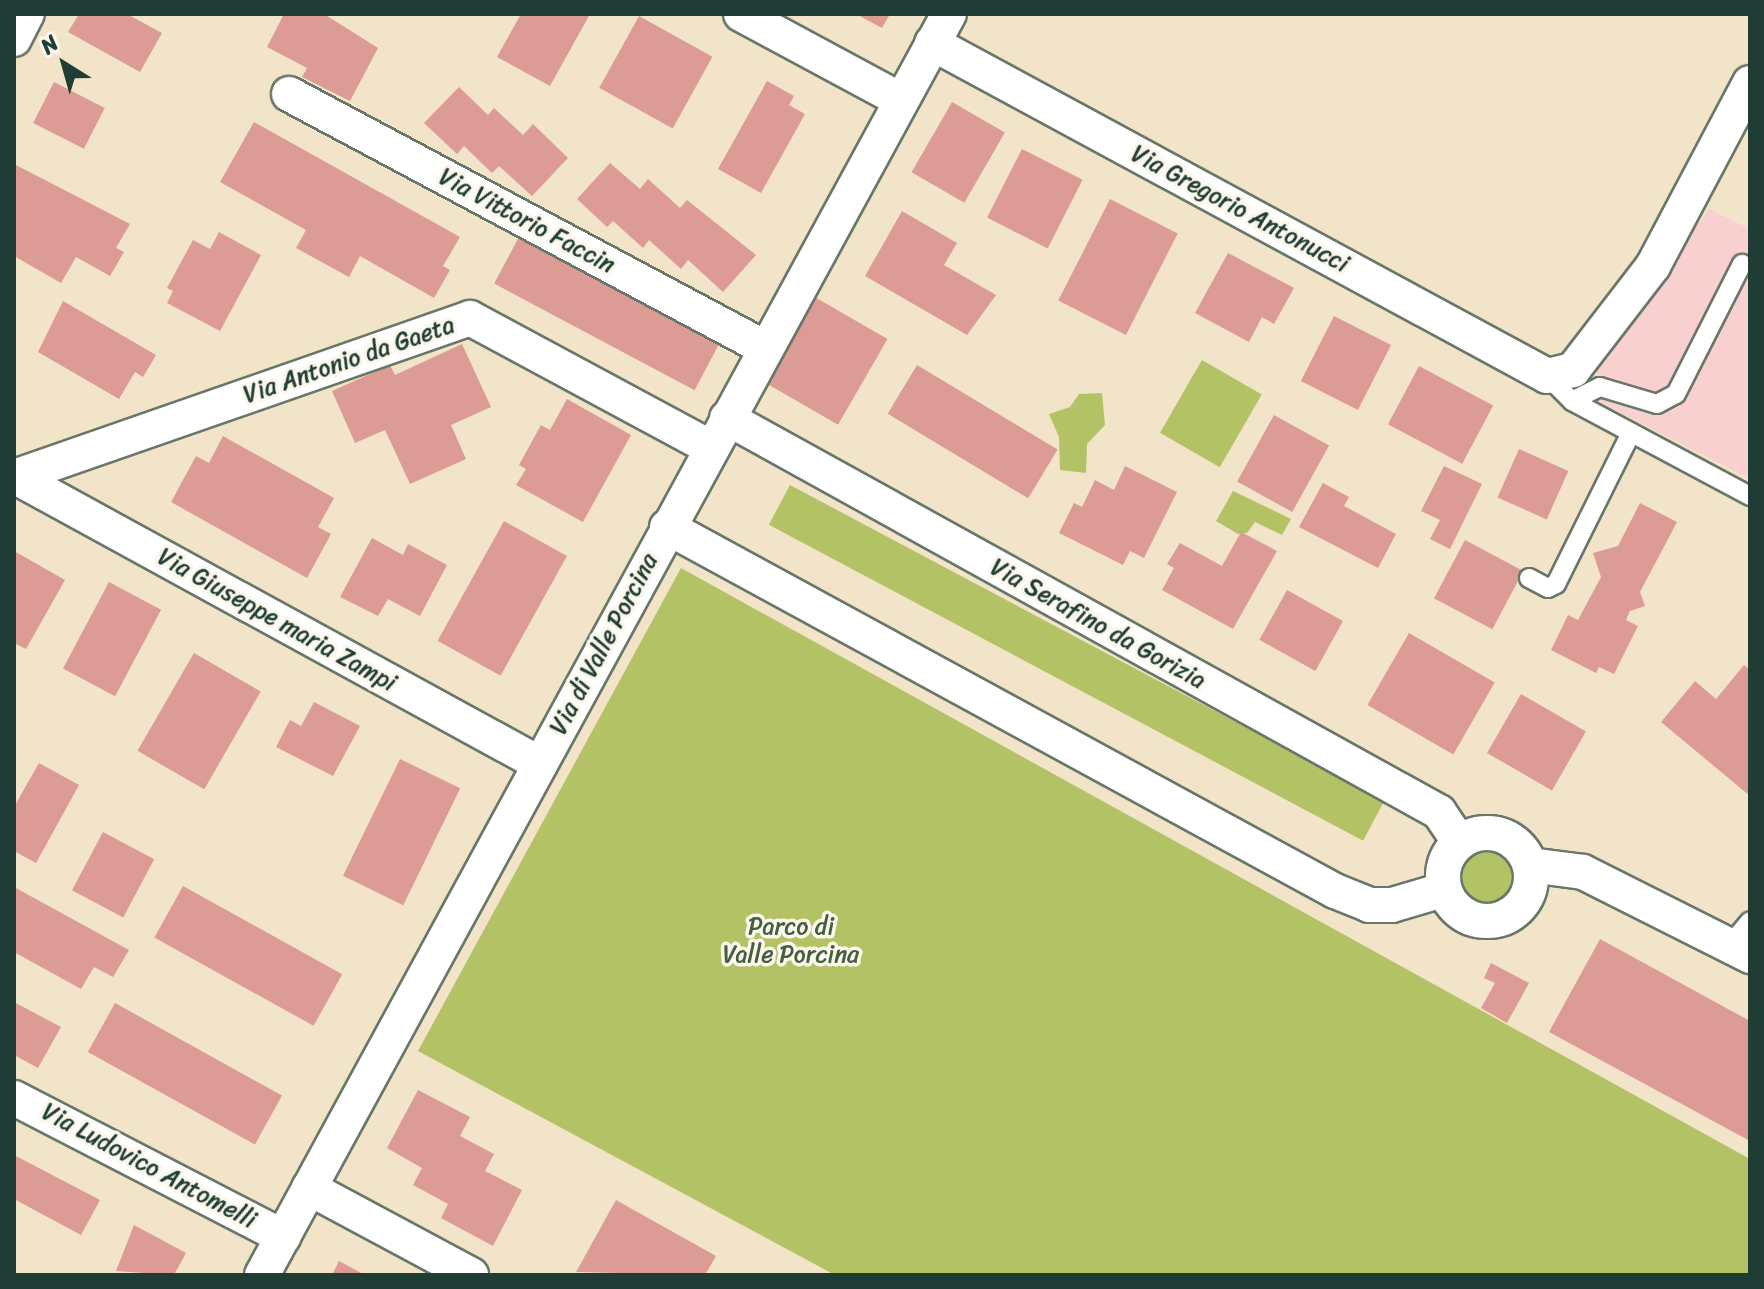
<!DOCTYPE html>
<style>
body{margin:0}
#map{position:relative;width:1764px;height:1289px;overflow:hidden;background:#f2e4c9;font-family:Sriracha,sans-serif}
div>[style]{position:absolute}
.built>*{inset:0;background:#f7d0cf}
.green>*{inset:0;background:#b3c265;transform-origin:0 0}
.round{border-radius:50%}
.building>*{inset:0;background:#dc9b95;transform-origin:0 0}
.roads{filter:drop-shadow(2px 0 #697768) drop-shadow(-2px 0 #697768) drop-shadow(0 2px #697768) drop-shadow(0 -2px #697768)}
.lane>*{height:18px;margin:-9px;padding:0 9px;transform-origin:9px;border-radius:9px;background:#fff}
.street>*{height:34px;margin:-17px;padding:0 17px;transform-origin:17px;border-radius:17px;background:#fff}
.street>.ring{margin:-17px;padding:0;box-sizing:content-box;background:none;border:34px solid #fff;border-radius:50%}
span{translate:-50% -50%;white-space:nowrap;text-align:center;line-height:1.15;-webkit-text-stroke:7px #fbf7ec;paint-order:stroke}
.street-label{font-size:24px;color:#1f3d34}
.park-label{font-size:24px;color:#445e40}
.frame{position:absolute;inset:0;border:16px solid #1f3d34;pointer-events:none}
.north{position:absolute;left:24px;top:24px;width:80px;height:80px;-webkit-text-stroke:6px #fbf7ec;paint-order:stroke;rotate:323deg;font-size:22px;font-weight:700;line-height:32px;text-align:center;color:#1f3d34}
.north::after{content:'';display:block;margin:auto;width:28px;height:36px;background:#1f3d34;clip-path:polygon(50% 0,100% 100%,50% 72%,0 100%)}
</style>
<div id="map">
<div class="built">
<i style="clip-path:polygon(1709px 209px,1750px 229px,1750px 479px,1592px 398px,1598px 364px)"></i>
</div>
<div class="green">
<i style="left:1202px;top:360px;width:69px;height:84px;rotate:30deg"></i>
<i style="clip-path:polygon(1102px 393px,1105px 425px,1087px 444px,1086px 473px,1060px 470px,1059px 437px,1049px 414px,1070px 407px,1079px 394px)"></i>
<i style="left:790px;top:485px;width:673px;height:45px;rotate:28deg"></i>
<i style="clip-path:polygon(1233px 491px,1291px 519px,1282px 535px,1255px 522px,1247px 533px,1238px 534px,1216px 521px)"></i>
<i style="clip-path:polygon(681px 568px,1750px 1159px,1750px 1275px,835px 1275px,418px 1051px)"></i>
<i class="round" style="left:1462px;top:850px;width:54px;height:54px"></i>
</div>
<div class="building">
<i style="clip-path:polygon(79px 14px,127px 14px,162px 33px,140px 72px,68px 32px)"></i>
<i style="clip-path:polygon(284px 14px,324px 14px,378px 48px,350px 101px,302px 77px,307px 68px,267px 47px)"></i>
<i style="clip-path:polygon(521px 14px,590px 14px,550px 86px,497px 57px)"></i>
<i style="clip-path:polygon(856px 14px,890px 14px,882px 28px)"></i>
<i style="left:639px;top:16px;width:84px;height:82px;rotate:29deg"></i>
<i style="clip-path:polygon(767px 81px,794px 96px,789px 105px,805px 114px,761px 193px,718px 169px)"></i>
<i style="left:54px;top:82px;width:57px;height:46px;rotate:27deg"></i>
<i style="clip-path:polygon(459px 87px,488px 115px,494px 108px,523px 135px,533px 124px,568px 158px,532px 196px,499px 166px,492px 173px,464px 146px,457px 154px,424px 123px)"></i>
<i style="left:952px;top:102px;width:61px;height:81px;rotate:30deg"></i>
<i style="clip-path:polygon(254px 122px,460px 237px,443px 266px,450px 270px,434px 298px,360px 256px,349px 277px,296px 248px,306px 230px,220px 182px)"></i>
<i style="left:1022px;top:149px;width:68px;height:77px;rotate:27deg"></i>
<i style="clip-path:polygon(610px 163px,640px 189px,648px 179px,680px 208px,687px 200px,756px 255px,723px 292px,688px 260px,681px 269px,649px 240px,643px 248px,613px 221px,607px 227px,577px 199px)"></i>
<i style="clip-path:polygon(14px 164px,130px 224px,116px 248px,124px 252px,110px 276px,76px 257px,61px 283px,14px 256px)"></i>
<i style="left:1110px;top:199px;width:76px;height:114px;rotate:27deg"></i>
<i style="clip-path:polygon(902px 211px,957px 243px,944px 265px,996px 295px,967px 335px,865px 276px)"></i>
<i style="clip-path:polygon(219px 232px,261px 255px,220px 331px,167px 303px,173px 291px,167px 288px,193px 240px,210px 249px)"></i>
<i style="left:520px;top:235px;width:227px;height:55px;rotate:28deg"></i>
<i style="clip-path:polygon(1228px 253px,1294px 288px,1274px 324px,1262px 317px,1249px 342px,1195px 313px)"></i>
<i style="left:813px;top:296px;width:86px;height:99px;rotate:30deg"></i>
<i style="clip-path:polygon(63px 301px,156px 355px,143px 377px,135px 372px,119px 399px,38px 352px)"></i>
<i style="left:1334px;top:316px;width:64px;height:73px;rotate:27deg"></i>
<i style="clip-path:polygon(462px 344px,491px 407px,451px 425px,466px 459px,410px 484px,385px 430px,355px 443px,332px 391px,390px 365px,395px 375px)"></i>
<i style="left:917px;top:365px;width:164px;height:57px;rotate:31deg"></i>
<i style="left:1419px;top:366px;width:84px;height:66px;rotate:28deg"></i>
<i style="clip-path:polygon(567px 399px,631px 435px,583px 522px,516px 485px,526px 469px,519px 465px,541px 425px,550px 430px)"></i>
<i style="left:1274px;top:415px;width:63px;height:76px;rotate:29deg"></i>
<i style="clip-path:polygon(223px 436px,334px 498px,318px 527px,331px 534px,307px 578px,171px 502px,196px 456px,209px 463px)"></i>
<i style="left:1519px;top:449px;width:54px;height:53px;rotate:24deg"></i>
<i style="clip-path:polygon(1125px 466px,1177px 492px,1144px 558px,1130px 551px,1123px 565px,1059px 533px,1074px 503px,1082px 507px,1095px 480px,1114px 490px)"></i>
<i style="clip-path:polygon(1444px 466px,1482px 484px,1450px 549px,1430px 539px,1440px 520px,1421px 511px)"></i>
<i style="clip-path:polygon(1323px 483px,1349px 497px,1344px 506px,1396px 534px,1378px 568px,1299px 527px)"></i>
<i style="clip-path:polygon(1640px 503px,1677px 522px,1640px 592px,1645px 606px,1630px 611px,1626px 620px,1638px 626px,1614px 674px,1599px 667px,1596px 673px,1551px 650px,1568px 615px,1578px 620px,1601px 577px,1593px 553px,1618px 546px)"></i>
<i style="left:504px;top:521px;width:72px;height:137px;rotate:29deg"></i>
<i style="clip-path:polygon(1241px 532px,1277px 551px,1233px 629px,1162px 590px,1174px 568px,1167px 564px,1180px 543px,1222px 566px)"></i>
<i style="clip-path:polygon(372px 538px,403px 555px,408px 544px,447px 565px,420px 616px,388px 599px,378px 616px,340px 597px)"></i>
<i style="left:1465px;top:540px;width:66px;height:66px;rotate:28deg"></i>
<i style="clip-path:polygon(14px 551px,65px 580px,26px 649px,14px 643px)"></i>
<i style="left:109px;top:582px;width:59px;height:98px;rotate:28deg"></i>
<i style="left:1287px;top:590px;width:64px;height:57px;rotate:29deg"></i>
<i style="left:1409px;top:633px;width:99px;height:83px;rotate:30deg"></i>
<i style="left:194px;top:653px;width:77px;height:113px;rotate:30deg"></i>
<i style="clip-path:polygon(1744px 665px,1750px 670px,1750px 796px,1661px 722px,1695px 681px,1716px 699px)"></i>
<i style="left:1521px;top:694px;width:75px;height:68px;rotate:30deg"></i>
<i style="clip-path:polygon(314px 702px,360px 726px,333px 776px,276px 747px,290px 720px,301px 726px)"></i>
<i style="left:400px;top:759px;width:67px;height:130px;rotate:26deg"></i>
<i style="clip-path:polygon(39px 763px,79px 785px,36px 863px,14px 851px,14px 807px)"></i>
<i style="left:103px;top:832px;width:58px;height:66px;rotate:28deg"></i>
<i style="left:183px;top:886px;width:182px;height:59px;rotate:29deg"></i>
<i style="clip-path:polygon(14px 887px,129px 950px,113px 977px,94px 967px,81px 989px,14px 952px)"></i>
<i style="clip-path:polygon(1600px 939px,1750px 1021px,1750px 1141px,1549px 1032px)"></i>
<i style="clip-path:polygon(1491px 963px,1529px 983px,1507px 1023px,1481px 1008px,1495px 983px,1484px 978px)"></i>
<i style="clip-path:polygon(14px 1002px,61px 1027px,38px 1068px,14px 1055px)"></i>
<i style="left:115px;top:1003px;width:191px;height:56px;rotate:29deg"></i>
<i style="clip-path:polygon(418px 1090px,470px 1117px,460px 1136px,494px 1154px,485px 1171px,522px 1190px,493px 1246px,441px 1218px,448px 1204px,413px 1185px,422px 1168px,387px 1148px)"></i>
<i style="clip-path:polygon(14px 1155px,100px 1200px,81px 1235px,14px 1199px)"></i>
<i style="clip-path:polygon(616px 1200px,716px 1256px,705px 1275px,576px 1272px)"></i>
<i style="clip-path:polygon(134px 1225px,186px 1253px,174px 1275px,116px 1271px)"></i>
<i style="clip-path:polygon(339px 1261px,365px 1275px,332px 1275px)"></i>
</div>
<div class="roads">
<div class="lane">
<i style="left:1547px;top:376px;width:35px;rotate:45deg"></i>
<i style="left:1572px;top:401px;width:202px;rotate:28.1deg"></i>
<i style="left:1572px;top:401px;width:31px;rotate:-27deg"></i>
<i style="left:1600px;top:387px;width:59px;rotate:16.6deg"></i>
<i style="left:1657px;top:404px;width:21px;rotate:-28deg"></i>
<i style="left:1676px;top:394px;width:146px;rotate:-63.1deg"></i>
<i style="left:1529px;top:578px;width:21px;rotate:28deg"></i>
<i style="left:1548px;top:588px;width:9px;rotate:-27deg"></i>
<i style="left:1556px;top:584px;width:169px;rotate:-63.6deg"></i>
<i style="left:1730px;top:945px;width:31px;rotate:-50deg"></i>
</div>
<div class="street">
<i style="left:741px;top:14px;width:182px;rotate:28.3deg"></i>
<i style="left:14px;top:39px;width:28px;rotate:-63deg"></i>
<i style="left:932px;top:43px;width:699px;rotate:28.43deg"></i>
<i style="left:1547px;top:376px;width:27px;rotate:-13deg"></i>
<i style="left:1573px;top:370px;width:131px;rotate:-52.4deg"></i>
<i style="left:1653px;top:266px;width:207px;rotate:-62.1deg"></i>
<i style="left:289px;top:94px;width:540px;rotate:28.08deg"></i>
<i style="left:727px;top:418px;width:814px;rotate:28.96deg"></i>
<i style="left:1439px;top:812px;width:36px;rotate:56deg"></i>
<i style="left:14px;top:476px;width:600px;rotate:28.7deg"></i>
<i style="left:14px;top:477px;width:483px;rotate:-19.2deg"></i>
<i style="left:470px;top:318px;width:274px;rotate:28.3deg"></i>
<i style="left:667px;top:527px;width:761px;rotate:28.59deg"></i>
<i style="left:1335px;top:891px;width:37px;rotate:22deg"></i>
<i style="left:1369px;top:905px;width:23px"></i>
<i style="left:1392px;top:905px;width:53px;rotate:-16.4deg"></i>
<i class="ring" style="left:1443px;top:833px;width:54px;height:54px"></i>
<i style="left:1530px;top:865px;width:53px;rotate:7.5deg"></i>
<i style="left:1583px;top:872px;width:187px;rotate:26.7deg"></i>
<i style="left:14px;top:1098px;width:303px;rotate:27.3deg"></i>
<i style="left:309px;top:1188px;width:184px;rotate:28.2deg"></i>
<i style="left:262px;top:1275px;width:1436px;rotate:-61.42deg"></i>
</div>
</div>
<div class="street-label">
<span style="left:1240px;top:209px;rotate:28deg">Via Gregorio Antonucci</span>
<span style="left:527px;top:221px;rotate:28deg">Via Vittorio Faccin</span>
<span style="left:349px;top:360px;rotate:-19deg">Via Antonio da Gaeta</span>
<span style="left:277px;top:620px;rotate:29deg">Via Giuseppe maria Zampi</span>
<span style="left:1098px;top:624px;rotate:29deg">Via Serafino da Gorizia</span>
<span style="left:604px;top:644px;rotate:-62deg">Via di Valle Porcina</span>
<span style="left:149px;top:1166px;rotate:28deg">Via Ludovico Antomelli</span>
</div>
<div class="park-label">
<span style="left:791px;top:941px">Parco di<br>Valle Porcina</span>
</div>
<div class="frame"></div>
<div class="north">N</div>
</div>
